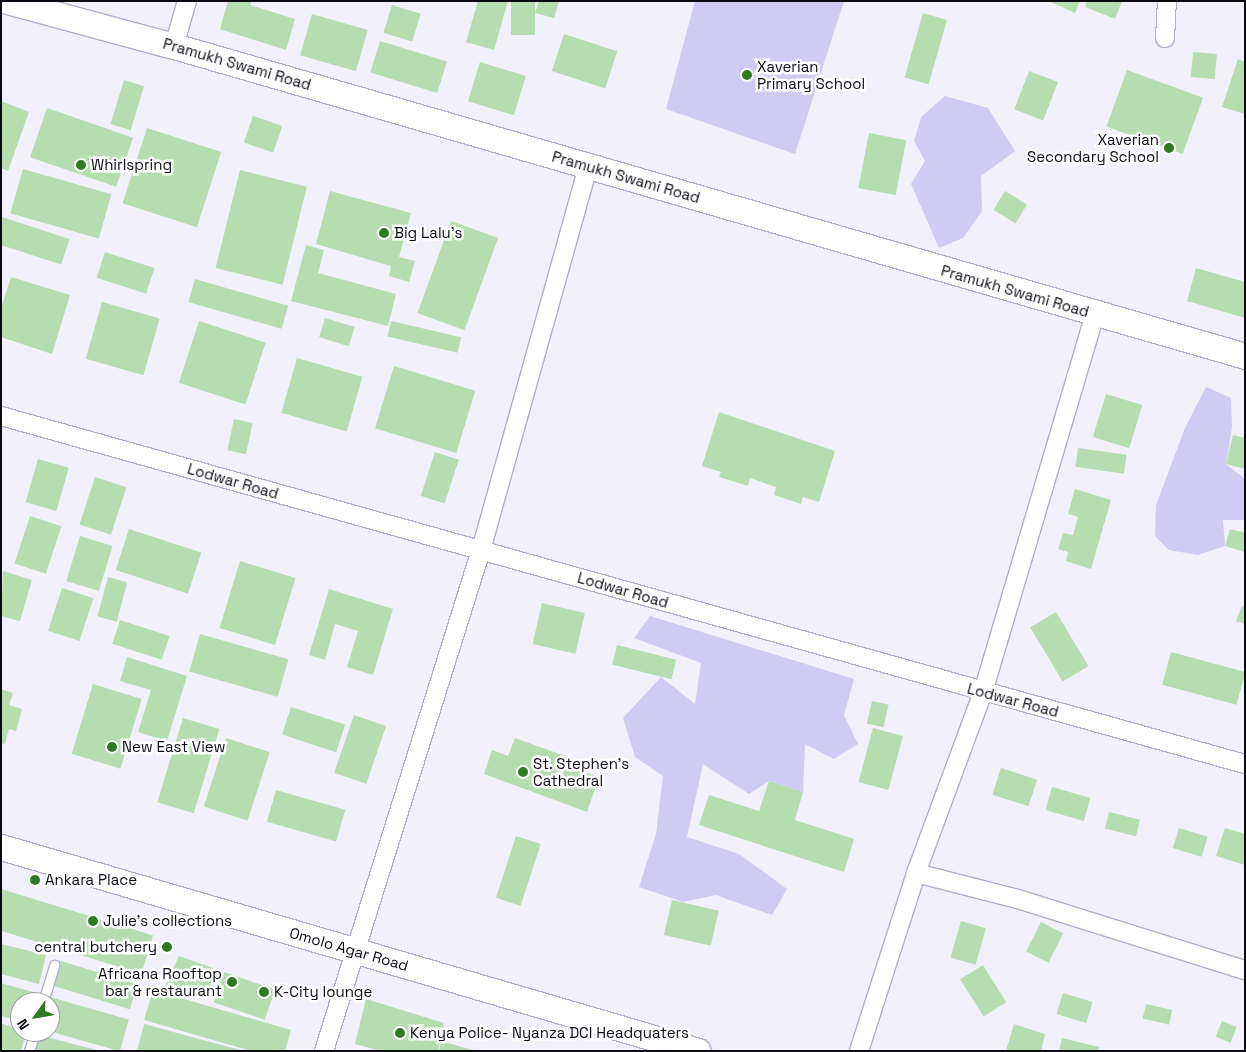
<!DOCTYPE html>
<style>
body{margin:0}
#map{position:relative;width:1246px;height:1052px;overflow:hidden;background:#f1f0fc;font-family:"Space Grotesk",sans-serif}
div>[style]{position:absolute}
.green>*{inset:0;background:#cfcbf2}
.building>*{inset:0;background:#b5ddaf;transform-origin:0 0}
.roads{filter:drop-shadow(1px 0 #b0aeca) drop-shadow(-1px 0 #b0aeca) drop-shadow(0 1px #b0aeca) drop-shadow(0 -1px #b0aeca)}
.lane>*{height:9px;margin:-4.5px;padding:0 4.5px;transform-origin:4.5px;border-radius:4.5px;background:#fff}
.street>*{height:18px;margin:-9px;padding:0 9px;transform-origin:9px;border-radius:9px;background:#fff}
.secondary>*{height:25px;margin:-12.5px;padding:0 12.5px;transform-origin:12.5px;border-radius:12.5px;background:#fff}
.dots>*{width:14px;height:14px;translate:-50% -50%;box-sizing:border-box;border:2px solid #fff;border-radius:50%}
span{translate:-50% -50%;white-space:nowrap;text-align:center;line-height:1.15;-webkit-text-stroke:5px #fff;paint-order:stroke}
.street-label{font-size:15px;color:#0b0a13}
.poi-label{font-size:15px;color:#0b0a13}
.left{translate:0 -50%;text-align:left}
.right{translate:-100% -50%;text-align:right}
.frame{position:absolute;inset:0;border:2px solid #0b0a13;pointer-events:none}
.north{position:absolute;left:10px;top:992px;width:50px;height:50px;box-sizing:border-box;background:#fff;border:1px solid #9d9da1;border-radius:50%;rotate:238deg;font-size:14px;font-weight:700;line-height:20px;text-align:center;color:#0b0a13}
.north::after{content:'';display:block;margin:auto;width:18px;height:22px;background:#2d7a22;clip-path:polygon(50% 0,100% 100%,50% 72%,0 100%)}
</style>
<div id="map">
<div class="green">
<i style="clip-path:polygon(695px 1px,844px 1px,795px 154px,666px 109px)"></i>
<i style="clip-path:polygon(945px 96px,988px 108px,1015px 151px,981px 176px,982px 211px,963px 238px,939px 248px,911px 184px,925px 161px,914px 141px,921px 117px)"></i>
<i style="clip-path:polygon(1206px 387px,1231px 398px,1232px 427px,1226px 464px,1245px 479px,1245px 520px,1223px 520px,1225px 546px,1198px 555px,1169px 550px,1155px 536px,1156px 505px,1185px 428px)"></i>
<i style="clip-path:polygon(650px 616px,854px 679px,844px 715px,858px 744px,834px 759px,805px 744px,803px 792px,769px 781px,749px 794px,703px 764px,687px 837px,739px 854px,787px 889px,772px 915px,716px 895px,683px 902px,639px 887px,656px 834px,663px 776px,635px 757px,623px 718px,661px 677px,695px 704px,701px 663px,634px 638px)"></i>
</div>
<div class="building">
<i style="clip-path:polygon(228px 1px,252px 1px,250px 5px,295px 19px,286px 50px,220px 29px)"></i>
<i style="clip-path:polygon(478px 1px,508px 1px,494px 50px,466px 42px)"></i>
<i style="left:511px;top:1px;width:24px;height:34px"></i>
<i style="clip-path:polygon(539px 1px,559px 1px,554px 18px,535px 13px)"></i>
<i style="clip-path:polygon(1049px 1px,1080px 1px,1075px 13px)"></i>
<i style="clip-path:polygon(1087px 1px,1122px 1px,1115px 19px,1085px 7px)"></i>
<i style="left:392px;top:5px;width:30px;height:29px;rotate:17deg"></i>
<i style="left:923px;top:13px;width:25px;height:67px;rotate:16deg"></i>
<i style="left:312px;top:14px;width:58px;height:43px;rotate:16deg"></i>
<i style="left:564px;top:34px;width:56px;height:39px;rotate:18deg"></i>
<i style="left:380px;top:41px;width:70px;height:33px;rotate:17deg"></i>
<i style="left:1193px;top:52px;width:24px;height:25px;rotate:5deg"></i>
<i style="clip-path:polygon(1238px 59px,1245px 62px,1245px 114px,1222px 107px)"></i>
<i style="left:480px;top:62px;width:48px;height:41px;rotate:17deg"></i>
<i style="left:1127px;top:70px;width:81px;height:60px;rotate:20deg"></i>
<i style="left:1029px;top:71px;width:31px;height:41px;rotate:21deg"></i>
<i style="left:124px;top:80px;width:21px;height:46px;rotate:17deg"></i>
<i style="clip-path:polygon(1px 101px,29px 112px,8px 171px,1px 168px)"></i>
<i style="left:47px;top:108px;width:91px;height:52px;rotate:19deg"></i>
<i style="left:253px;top:116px;width:31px;height:28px;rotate:19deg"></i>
<i style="left:147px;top:128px;width:78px;height:79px;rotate:18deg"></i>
<i style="left:869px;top:133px;width:38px;height:56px;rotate:11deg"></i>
<i style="left:23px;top:169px;width:92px;height:46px;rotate:16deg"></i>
<i style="left:240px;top:170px;width:69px;height:101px;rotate:14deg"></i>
<i style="clip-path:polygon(330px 191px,411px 213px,399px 257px,415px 261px,409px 282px,389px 276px,391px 266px,316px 244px)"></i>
<i style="left:1005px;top:191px;width:26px;height:22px;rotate:32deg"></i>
<i style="left:2px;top:217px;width:71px;height:27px;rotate:18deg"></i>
<i style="left:451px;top:221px;width:50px;height:98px;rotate:20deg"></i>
<i style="clip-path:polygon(306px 245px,324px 250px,318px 273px,396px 294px,388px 326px,291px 301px)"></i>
<i style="left:105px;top:252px;width:52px;height:27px;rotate:18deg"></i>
<i style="clip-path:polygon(1196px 268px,1245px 282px,1245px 318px,1187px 301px)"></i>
<i style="clip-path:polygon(11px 277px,70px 295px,52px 354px,1px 337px,1px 308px)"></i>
<i style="left:195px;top:279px;width:97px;height:24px;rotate:16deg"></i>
<i style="left:102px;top:302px;width:60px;height:59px;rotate:16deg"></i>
<i style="left:325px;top:318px;width:31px;height:20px;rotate:17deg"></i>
<i style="left:199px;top:321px;width:70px;height:65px;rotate:18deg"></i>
<i style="left:391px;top:321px;width:72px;height:16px;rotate:13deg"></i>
<i style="left:297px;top:358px;width:68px;height:57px;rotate:16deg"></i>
<i style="left:394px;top:366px;width:85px;height:65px;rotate:17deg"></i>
<i style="left:1106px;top:394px;width:38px;height:45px;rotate:17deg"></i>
<i style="clip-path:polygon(719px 412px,835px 451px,819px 502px,803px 497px,801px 504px,774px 495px,776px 487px,750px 478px,748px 486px,719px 477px,721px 472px,702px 466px)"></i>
<i style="left:234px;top:419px;width:19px;height:32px;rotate:12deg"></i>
<i style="clip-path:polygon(1233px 435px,1245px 438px,1245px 469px,1226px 464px)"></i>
<i style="left:1078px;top:448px;width:49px;height:19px;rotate:8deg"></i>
<i style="left:435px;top:452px;width:25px;height:46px;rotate:18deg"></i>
<i style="left:38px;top:459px;width:32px;height:45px;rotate:16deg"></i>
<i style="left:95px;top:477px;width:33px;height:50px;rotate:18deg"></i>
<i style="clip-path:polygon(1075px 489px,1111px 500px,1091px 569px,1066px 561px,1068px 552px,1058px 549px,1063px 533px,1073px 535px,1078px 517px,1068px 514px)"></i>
<i style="left:30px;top:516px;width:33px;height:50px;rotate:18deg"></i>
<i style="left:129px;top:529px;width:76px;height:43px;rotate:18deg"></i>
<i style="clip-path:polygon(1230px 529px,1245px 533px,1245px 552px,1225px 546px)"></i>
<i style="left:80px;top:536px;width:34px;height:47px;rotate:17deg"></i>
<i style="left:240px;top:561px;width:58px;height:70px;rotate:17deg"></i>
<i style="clip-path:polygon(3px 571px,32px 580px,20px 621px,1px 616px)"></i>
<i style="left:108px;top:577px;width:20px;height:41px;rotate:15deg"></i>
<i style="left:62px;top:588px;width:33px;height:45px;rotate:18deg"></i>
<i style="clip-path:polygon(329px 589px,393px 609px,373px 675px,347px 667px,358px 631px,335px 624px,325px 660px,309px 655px)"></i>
<i style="left:542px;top:603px;width:44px;height:42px;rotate:13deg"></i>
<i style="clip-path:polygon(1242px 606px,1245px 607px,1245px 624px,1236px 621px)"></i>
<i style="left:1056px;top:612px;width:63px;height:30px;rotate:59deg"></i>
<i style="left:120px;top:620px;width:52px;height:25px;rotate:18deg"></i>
<i style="left:200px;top:634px;width:92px;height:39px;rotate:16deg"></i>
<i style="left:617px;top:645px;width:61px;height:20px;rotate:14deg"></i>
<i style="left:1171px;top:652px;width:77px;height:34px;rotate:15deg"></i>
<i style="clip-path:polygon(127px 657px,187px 676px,167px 741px,138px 732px,151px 690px,120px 681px)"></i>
<i style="left:93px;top:684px;width:51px;height:73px;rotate:17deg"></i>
<i style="clip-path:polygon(1px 689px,13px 693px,9px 705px,22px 709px,16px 731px,9px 729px,5px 744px,1px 743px)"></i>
<i style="left:872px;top:701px;width:17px;height:23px;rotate:13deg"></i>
<i style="left:291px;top:707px;width:57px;height:29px;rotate:18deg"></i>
<i style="left:354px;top:715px;width:34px;height:61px;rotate:19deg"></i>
<i style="left:183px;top:718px;width:38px;height:88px;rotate:17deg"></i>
<i style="left:873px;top:728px;width:31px;height:56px;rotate:15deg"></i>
<i style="left:226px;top:738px;width:46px;height:72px;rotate:18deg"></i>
<i style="clip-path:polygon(515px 738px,565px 756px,562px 764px,599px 777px,587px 812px,484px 774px,492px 750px,508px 756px)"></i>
<i style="left:1001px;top:768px;width:38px;height:28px;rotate:18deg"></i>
<i style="clip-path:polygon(769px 781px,803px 792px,795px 820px,854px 839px,844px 872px,699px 825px,709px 795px,759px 811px)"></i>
<i style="left:1052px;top:787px;width:40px;height:24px;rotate:16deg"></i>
<i style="left:276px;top:790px;width:72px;height:33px;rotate:16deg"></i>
<i style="left:1109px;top:812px;width:32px;height:17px;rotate:14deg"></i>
<i style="left:1179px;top:828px;width:30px;height:21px;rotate:17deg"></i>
<i style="clip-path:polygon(1225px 828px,1245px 834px,1245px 865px,1216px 856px)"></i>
<i style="left:516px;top:836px;width:26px;height:65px;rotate:18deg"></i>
<i style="left:1px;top:889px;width:159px;height:40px;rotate:17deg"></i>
<i style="left:672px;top:900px;width:48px;height:36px;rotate:13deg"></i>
<i style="left:961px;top:921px;width:26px;height:38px;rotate:16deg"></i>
<i style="left:1041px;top:922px;width:25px;height:33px;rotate:27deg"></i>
<i style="clip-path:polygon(1px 944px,46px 955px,39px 984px,1px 974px)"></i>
<i style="clip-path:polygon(179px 956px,216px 969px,206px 997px,165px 986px)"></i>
<i style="left:61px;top:961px;width:80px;height:26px;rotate:17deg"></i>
<i style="left:983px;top:965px;width:44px;height:27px;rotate:58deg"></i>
<i style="left:224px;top:972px;width:54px;height:32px;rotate:19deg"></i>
<i style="clip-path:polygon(1px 983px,37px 993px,35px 1002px,20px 1002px,20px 1021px,1px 1016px)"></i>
<i style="clip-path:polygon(153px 990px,291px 1030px,285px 1051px,251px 1051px,144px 1020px)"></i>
<i style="left:1063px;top:993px;width:31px;height:22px;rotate:17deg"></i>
<i style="left:50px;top:997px;width:82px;height:33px;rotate:16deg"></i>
<i style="clip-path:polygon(366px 999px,444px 1023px,438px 1051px,381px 1051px,355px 1044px)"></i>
<i style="left:1146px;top:1004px;width:27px;height:15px;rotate:13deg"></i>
<i style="left:1222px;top:1021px;width:16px;height:17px;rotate:22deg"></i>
<i style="clip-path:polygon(1px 1023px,26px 1032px,21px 1051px,1px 1051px)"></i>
<i style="clip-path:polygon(144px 1024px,240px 1050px,240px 1051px,137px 1051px)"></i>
<i style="clip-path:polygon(1014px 1024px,1045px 1034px,1041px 1051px,1006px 1051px)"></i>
<i style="clip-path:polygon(39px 1035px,96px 1050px,96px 1051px,35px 1051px)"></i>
<i style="clip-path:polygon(1062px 1038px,1099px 1047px,1098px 1051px,1059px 1051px)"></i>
<i style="clip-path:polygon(441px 1041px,472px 1050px,472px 1051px,439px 1051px)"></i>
</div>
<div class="roads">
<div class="lane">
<i style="left:43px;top:1002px;width:39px;rotate:-73deg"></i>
<i style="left:29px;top:1051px;width:20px;rotate:-72deg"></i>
</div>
<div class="street">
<i style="left:1165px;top:38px;width:37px;rotate:-87deg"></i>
<i style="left:174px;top:46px;width:47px;rotate:-73.9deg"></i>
<i style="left:1px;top:416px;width:1292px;rotate:15.63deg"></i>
<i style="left:916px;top:873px;width:105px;rotate:14.3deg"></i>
<i style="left:1018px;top:899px;width:238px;rotate:17.4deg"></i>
<i style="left:324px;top:1051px;width:525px;rotate:-72.6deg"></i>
<i style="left:481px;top:550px;width:399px;rotate:-74.4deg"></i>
<i style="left:859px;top:1051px;width:187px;rotate:-72.2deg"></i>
<i style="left:916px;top:873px;width:193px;rotate:-69.7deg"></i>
<i style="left:983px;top:692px;width:394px;rotate:-73.5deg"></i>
</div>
<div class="secondary">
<i style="left:7px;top:1px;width:173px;rotate:15.1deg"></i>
<i style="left:174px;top:46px;width:1115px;rotate:16.14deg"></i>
<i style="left:1px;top:847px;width:726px;rotate:16.31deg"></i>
</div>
</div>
<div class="dots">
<i style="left:747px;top:75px;background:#2d7a22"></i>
<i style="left:1169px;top:148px;background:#2d7a22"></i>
<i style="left:81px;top:165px;background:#2d7a22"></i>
<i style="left:384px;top:233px;background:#2d7a22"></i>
<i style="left:112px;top:747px;background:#2d7a22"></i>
<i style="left:523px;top:772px;background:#2d7a22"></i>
<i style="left:35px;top:880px;background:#2d7a22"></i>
<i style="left:93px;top:921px;background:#2d7a22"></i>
<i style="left:167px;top:947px;background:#2d7a22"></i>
<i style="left:232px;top:982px;background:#2d7a22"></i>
<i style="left:264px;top:992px;background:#2d7a22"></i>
<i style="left:400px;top:1033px;background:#2d7a22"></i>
</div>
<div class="street-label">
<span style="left:237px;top:64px;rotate:16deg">Pramukh Swami Road</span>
<span style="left:626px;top:177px;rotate:16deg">Pramukh Swami Road</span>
<span style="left:1015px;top:291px;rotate:16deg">Pramukh Swami Road</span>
<span style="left:233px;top:481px;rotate:16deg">Lodwar Road</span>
<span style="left:623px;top:590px;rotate:16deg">Lodwar Road</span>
<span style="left:1013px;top:700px;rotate:15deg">Lodwar Road</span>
<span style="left:349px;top:949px;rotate:16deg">Omolo Agar Road</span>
</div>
<div class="poi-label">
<span class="left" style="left:757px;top:75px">Xaverian<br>Primary School</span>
<span class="right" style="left:1159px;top:148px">Xaverian<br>Secondary School</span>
<span class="left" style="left:91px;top:165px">Whirlspring</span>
<span class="left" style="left:394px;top:233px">Big Lalu's</span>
<span class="left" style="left:122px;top:747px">New East View</span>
<span class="left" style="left:533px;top:772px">St. Stephen's<br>Cathedral</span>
<span class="left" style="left:45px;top:880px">Ankara Place</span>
<span class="left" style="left:103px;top:921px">Julie's collections</span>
<span class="right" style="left:157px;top:947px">central butchery</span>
<span class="right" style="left:222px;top:982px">Africana Rooftop<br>bar &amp; restaurant</span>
<span class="left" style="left:274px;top:992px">K-City lounge</span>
<span class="left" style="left:410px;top:1033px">Kenya Police- Nyanza DCI Headquaters</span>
</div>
<div class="frame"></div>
<div class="north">N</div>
</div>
